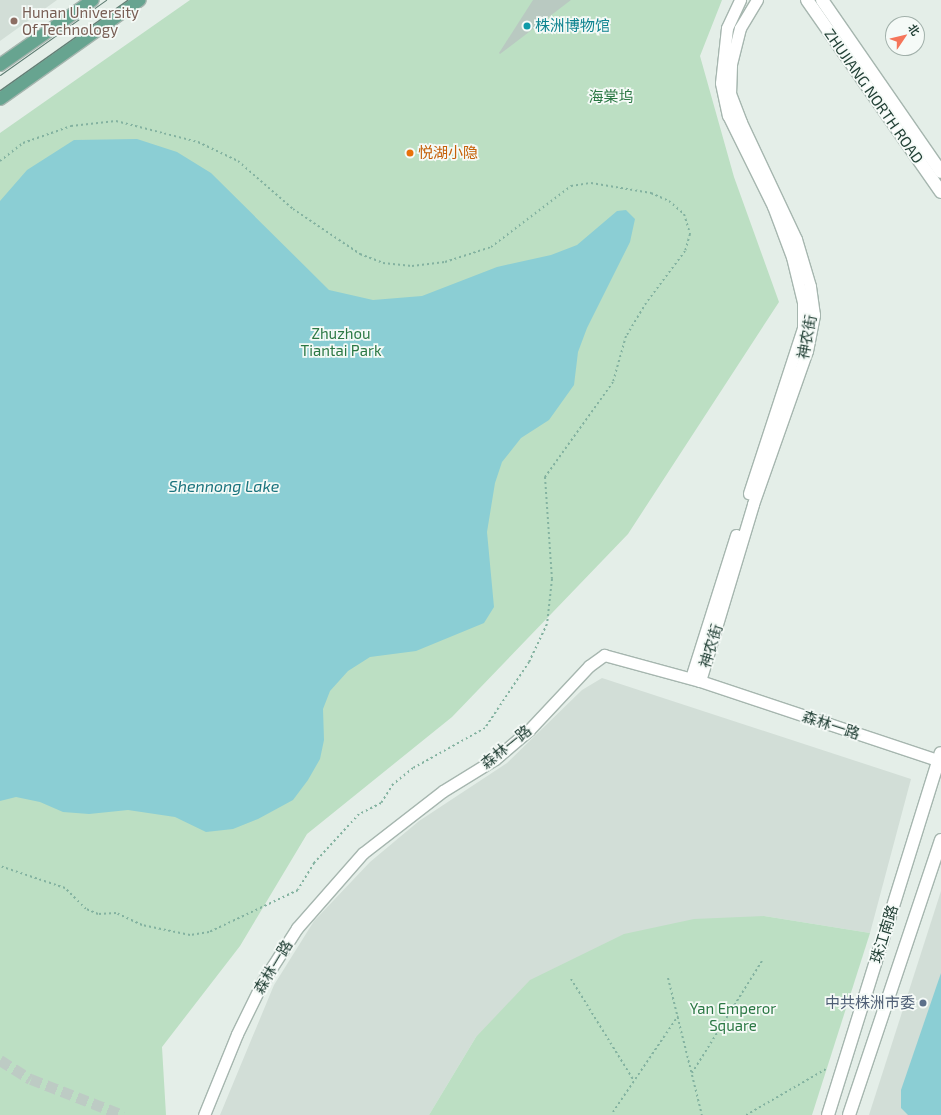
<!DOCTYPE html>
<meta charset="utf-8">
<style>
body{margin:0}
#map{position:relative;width:941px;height:1115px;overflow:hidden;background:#e4eee8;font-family:"Exo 2","Noto Sans SC",sans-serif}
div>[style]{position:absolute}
.built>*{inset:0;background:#d2ded7}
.green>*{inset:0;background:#bcdfc3}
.water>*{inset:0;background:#8bced4}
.building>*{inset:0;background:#b9c9c1}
.tertiary-tunnel>*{height:11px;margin-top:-5.5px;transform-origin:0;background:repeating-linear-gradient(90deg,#bdcbc4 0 11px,transparent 0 16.5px)}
.path>*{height:2px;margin-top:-1px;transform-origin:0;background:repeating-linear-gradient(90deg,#83b2a0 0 2px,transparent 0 5px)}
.roads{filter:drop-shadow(1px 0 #a6b6af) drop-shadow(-1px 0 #a6b6af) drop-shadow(0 1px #a6b6af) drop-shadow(0 -1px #a6b6af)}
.tertiary>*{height:11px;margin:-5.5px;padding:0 5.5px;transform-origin:5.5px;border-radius:5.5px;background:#fff}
.secondary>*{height:12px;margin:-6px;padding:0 6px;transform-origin:6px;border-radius:6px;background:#fff}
.primary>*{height:12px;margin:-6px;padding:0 6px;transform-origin:6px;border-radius:6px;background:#67a490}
.tram>*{height:1px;margin:-0.5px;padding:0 0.5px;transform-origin:0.5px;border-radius:0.5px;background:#5d7b71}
.dots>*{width:11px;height:11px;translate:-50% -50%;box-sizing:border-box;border:2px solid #f5faf7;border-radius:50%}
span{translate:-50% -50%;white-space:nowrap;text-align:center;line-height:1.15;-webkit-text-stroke:3.5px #f5faf7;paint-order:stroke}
.education-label{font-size:15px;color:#785e54}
.left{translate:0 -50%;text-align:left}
.culture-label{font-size:15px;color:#0d838f}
.street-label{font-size:15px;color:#224036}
.park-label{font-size:15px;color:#2b7844}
.food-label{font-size:15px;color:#c56008}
.service-label{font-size:15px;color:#4e5e75}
.right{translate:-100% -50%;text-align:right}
.water-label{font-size:16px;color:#1b747e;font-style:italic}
.north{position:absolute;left:885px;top:16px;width:40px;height:40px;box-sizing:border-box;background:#f5faf7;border:1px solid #a1b0aa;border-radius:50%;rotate:55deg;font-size:11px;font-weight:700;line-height:16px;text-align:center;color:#224036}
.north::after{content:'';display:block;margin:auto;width:14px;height:18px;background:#f5755a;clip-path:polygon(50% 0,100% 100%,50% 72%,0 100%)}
</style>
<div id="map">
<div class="built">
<i style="clip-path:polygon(0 0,57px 0,0 41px)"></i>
<i style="clip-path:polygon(602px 678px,911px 779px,870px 933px,764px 916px,476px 1037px,429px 1115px,220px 1115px,274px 985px,314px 921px,370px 862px,419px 821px,507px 763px,582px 690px)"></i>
<i style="clip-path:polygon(941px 891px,941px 1115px,869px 1115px)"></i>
</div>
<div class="green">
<i style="clip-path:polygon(190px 0,722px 0,700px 56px,734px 177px,779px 302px,628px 534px,452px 717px,307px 834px,240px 946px,162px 1047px,166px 1115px,0 1115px,0 133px)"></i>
<i style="clip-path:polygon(764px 916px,870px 933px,812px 1115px,429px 1115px,476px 1037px,530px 980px,624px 934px,694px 919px)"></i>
</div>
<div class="water">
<i style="clip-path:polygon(137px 139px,177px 152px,211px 173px,329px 290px,373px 300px,422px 296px,497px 267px,551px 255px,577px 245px,617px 211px,626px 210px,635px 219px,630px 242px,587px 328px,578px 352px,574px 385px,549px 420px,521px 438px,502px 462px,495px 483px,487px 532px,494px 607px,484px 623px,416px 651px,370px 657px,348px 671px,330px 691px,323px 709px,324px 740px,320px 759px,308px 780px,293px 800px,258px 819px,233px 829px,206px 832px,175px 817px,128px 810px,89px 814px,63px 812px,40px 802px,16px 797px,0 801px,0 201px,27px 170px,74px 140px)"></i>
<i style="clip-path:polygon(941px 973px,941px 1115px,908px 1115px,901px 1108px,901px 1090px)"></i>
</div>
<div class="building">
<i style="clip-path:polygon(533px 0,571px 0,500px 54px,499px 53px)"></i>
</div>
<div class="tertiary-tunnel">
<i style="left:0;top:1060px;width:36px;rotate:32deg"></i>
<i style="left:31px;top:1079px;width:99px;rotate:21.4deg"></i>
</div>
<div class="path">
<i style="left:0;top:161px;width:29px;rotate:-38deg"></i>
<i style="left:23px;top:143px;width:51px;rotate:-19.5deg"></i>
<i style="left:71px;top:126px;width:45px;rotate:-6.3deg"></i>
<i style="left:116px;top:121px;width:85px;rotate:14.4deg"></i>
<i style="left:198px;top:142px;width:44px;rotate:25.4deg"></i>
<i style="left:238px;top:161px;width:73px;rotate:41.1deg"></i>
<i style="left:293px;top:209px;width:81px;rotate:33.9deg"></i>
<i style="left:360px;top:254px;width:25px;rotate:21deg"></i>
<i style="left:383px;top:263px;width:29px;rotate:6deg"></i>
<i style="left:412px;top:266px;width:33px;rotate:-7deg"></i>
<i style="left:445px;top:262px;width:48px;rotate:-18.1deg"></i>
<i style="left:491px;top:247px;width:101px;rotate:-37.3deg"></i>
<i style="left:571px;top:186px;width:20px;rotate:-9deg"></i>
<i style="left:591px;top:183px;width:61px;rotate:9.5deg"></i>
<i style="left:651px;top:193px;width:20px;rotate:24deg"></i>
<i style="left:669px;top:201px;width:20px;rotate:41deg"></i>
<i style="left:684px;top:214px;width:21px;rotate:73deg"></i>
<i style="left:690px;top:234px;width:18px;rotate:106deg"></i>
<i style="left:685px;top:251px;width:65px;rotate:126.9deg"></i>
<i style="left:646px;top:303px;width:39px;rotate:121deg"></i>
<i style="left:626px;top:336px;width:48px;rotate:105.8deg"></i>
<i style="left:613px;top:382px;width:117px;rotate:125.6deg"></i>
<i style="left:545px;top:477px;width:102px;rotate:86.1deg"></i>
<i style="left:552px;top:579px;width:45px;rotate:96.3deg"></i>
<i style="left:547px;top:624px;width:42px;rotate:115.3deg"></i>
<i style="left:529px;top:662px;width:79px;rotate:123.7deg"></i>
<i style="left:485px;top:728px;width:82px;rotate:150.9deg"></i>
<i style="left:413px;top:768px;width:26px;rotate:141deg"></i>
<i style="left:393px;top:784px;width:22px;rotate:122deg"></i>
<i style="left:381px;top:803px;width:25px;rotate:153deg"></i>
<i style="left:359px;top:814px;width:67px;rotate:132.6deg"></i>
<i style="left:314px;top:863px;width:31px;rotate:121deg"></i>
<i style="left:298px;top:890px;width:98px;rotate:154.7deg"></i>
<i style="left:209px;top:932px;width:19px;rotate:171deg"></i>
<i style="left:190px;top:935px;width:49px;rotate:-168.2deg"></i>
<i style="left:142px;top:925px;width:29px;rotate:-155deg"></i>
<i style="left:116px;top:913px;width:18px;rotate:177deg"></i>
<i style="left:98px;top:914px;width:13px;rotate:-157deg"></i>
<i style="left:86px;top:909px;width:30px;rotate:-135deg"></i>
<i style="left:65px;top:888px;width:69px;rotate:-161.3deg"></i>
<i style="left:668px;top:978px;width:141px;rotate:76.1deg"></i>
<i style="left:571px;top:979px;width:120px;rotate:58.3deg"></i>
<i style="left:692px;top:1073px;width:132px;rotate:-58deg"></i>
<i style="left:613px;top:1112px;width:116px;rotate:-55.9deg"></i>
<i style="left:746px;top:1115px;width:92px;rotate:-29.9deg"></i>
</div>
<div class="roads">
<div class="tertiary">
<i style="left:740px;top:0;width:31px;rotate:115deg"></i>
<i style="left:727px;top:28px;width:55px;rotate:96.2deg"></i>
<i style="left:721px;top:83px;width:33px;rotate:78deg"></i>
<i style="left:728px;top:115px;width:102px;rotate:63.7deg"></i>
<i style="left:773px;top:206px;width:54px;rotate:69.6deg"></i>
<i style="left:792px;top:257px;width:46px;rotate:76.3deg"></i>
<i style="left:803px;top:302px;width:26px;rotate:90deg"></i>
<i style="left:803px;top:328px;width:174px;rotate:108.1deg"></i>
<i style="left:691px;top:678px;width:150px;rotate:-72.5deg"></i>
<i style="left:700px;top:681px;width:185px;rotate:-73.3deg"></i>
<i style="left:753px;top:504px;width:162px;rotate:-70.6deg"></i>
<i style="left:807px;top:351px;width:37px;rotate:-79deg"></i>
<i style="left:814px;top:315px;width:29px;rotate:-98deg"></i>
<i style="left:810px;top:286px;width:49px;rotate:-106.6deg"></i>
<i style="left:796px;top:239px;width:129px;rotate:-115.2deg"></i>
<i style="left:741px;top:122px;width:30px;rotate:-111deg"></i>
<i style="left:730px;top:94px;width:30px;rotate:-88deg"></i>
<i style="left:731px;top:64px;width:37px;rotate:-76deg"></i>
<i style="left:740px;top:28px;width:33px;rotate:-59deg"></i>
<i style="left:204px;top:1115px;width:87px;rotate:-67.8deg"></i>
<i style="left:237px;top:1034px;width:59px;rotate:-63.9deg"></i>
<i style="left:263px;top:981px;width:63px;rotate:-57.3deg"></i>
<i style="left:297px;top:928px;width:100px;rotate:-48.7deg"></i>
<i style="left:363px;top:853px;width:101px;rotate:-37.8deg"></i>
<i style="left:443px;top:791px;width:61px;rotate:-31.6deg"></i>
<i style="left:495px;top:759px;width:45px;rotate:-40.5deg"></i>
<i style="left:529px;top:730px;width:88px;rotate:-46.8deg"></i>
<i style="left:589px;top:666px;width:19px;rotate:-36deg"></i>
<i style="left:604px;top:655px;width:99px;rotate:15.2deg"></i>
<i style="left:700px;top:681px;width:254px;rotate:18.4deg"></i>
</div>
<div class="secondary">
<i style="left:807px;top:0;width:234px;rotate:55.1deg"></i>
<i style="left:822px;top:0;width:209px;rotate:55.3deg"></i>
<i style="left:828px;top:1115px;width:379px;rotate:-72.7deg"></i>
<i style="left:849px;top:1115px;width:290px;rotate:-71.5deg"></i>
</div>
<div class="primary">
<i style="left:0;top:65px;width:113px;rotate:-35deg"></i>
<i style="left:0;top:99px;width:171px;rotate:-35.3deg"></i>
</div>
</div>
<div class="tram">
<i style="left:0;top:75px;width:130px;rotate:-35.3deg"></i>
<i style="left:0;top:90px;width:156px;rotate:-35.3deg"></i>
</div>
<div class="dots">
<i style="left:14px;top:21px;background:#8d6e63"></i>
<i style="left:527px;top:26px;background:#0f9aa8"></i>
<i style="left:410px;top:153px;background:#e8710a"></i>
<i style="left:923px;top:1003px;background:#5c6f8a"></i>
</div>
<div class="education-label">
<span class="left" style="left:22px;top:21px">Hunan University<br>Of Technology</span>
</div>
<div class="culture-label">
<span class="left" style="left:535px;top:26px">株洲博物馆</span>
</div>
<div class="street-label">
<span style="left:874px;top:96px;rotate:55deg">ZHUJIANG NORTH ROAD</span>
<span style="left:807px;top:337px;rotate:-79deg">神农街</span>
<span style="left:711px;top:646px;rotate:-73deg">神农街</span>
<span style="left:831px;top:725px;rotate:18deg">森林一路</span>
<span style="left:506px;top:747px;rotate:-39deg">森林一路</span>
<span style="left:884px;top:934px;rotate:-73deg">珠江南路</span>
<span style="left:273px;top:967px;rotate:-59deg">森林一路</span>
</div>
<div class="park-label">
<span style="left:611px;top:97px">海棠坞</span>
<span style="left:341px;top:342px">Zhuzhou<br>Tiantai Park</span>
<span style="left:733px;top:1017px">Yan Emperor<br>Square</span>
</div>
<div class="food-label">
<span class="left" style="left:418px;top:153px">悦湖小隐</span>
</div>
<div class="service-label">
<span class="right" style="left:915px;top:1003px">中共株洲市委</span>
</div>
<div class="water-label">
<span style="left:224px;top:486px">Shennong Lake</span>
</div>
<div class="north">北</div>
</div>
